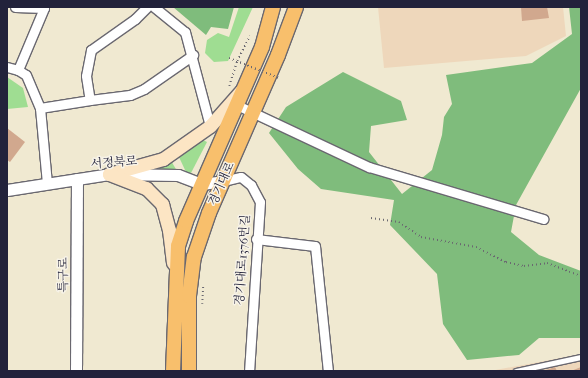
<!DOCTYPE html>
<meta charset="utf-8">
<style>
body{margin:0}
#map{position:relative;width:588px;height:378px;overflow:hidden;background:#f0e9d1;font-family:"IM FELL French Canon","Noto Serif KR",serif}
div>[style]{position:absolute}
.built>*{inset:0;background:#eed7bb}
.green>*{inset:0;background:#9fdd92}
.forest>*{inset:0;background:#7fbc7c}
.building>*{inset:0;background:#d1a88e}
.path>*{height:1.5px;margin-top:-0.75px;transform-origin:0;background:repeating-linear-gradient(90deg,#6a6870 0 1px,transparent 0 4px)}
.roads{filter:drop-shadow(1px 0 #6a6870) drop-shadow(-1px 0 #6a6870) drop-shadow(0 1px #6a6870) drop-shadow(0 -1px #6a6870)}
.service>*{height:4.5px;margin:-2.25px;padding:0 2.25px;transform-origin:2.25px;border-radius:2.25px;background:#fff}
.minor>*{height:9px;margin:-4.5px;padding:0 4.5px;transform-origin:4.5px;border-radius:4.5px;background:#fff}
.tertiary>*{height:11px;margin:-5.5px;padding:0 5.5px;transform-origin:5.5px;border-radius:5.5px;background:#fff}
.secondary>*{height:13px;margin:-6.5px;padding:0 6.5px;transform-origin:6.5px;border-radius:6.5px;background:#fce5c4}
.primary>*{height:14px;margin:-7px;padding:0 7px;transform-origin:7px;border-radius:7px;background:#f8bf6c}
.path-bridge>*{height:1.5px;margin-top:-0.75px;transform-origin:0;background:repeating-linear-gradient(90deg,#6a6870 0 1px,transparent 0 4px)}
span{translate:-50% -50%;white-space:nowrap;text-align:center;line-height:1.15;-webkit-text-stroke:3px #f7f3e8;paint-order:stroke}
.street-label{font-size:12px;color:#22223b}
.frame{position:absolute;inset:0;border:8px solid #22223b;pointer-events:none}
</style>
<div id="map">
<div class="built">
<i style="clip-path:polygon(378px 7px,563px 7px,566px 36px,526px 56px,384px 68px)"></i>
<i style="clip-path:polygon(581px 354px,581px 371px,490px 371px,534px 363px)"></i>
</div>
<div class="green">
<i style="clip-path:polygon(239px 7px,253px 7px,228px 61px,214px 62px,205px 53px,207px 40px,218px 33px,229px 37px)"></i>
<i style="clip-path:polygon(7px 77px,23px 88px,28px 107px,7px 109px)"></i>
<i style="clip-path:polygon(203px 140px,207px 142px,191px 173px,186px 172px,178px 155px)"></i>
<i style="clip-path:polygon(170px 159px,177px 171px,158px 170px,155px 167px)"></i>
</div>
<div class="forest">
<i style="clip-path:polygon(173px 7px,234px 7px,228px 29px,211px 27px,206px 35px)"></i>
<i style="clip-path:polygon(569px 7px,581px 7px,581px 88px,516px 205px,511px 232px,539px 255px,581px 271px,581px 338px,539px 338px,519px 355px,467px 360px,443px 324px,437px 274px,390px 225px,394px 200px,321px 189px,298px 169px,269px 133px,286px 107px,343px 72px,401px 101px,407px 120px,371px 126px,369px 152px,402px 194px,432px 170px,442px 135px,444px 117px,452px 104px,446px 75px,532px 63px,572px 34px)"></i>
</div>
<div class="building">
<i style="clip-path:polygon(521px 7px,547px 7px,549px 18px,522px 21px)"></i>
<i style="clip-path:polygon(7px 128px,25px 142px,10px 162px,7px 160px)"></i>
<i style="clip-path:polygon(555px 367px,557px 371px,543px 371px)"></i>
<i style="clip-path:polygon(581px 367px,581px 371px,571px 371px)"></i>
</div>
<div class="path">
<i style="left:229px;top:86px;width:26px;rotate:-72deg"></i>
<i style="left:237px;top:61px;width:28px;rotate:-63deg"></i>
<i style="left:371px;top:218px;width:28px;rotate:8deg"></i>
<i style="left:399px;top:222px;width:27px;rotate:34deg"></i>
<i style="left:421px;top:237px;width:56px;rotate:10.3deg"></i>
<i style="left:476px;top:247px;width:34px;rotate:27deg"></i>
<i style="left:506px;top:262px;width:18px;rotate:13deg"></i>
<i style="left:524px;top:266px;width:23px;rotate:-7deg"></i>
<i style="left:547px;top:263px;width:36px;rotate:21deg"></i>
<i style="left:202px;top:304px;width:18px;rotate:-87deg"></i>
</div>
<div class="roads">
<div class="service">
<i style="left:516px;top:371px;width:66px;rotate:-12.2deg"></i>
</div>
<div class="minor">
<i style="left:15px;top:7px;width:29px;rotate:2deg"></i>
<i style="left:44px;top:8px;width:67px;rotate:112.8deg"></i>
<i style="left:147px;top:7px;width:17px;rotate:135deg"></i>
<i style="left:135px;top:19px;width:54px;rotate:144.8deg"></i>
<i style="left:91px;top:50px;width:26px;rotate:101deg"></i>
<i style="left:86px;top:76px;width:24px;rotate:81deg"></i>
<i style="left:90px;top:100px;width:40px;rotate:-7.1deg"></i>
<i style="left:130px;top:95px;width:15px;rotate:-23deg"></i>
<i style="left:144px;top:89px;width:60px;rotate:-34.8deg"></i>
<i style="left:154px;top:7px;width:40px;rotate:39deg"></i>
<i style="left:185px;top:32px;width:97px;rotate:75.1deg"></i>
<i style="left:7px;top:67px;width:11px;rotate:15deg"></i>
<i style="left:18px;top:70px;width:9px;rotate:32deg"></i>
<i style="left:26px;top:75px;width:36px;rotate:67deg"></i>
<i style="left:40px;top:108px;width:75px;rotate:84.7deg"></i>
<i style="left:237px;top:105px;width:146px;rotate:25.2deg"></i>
<i style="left:369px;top:167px;width:182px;rotate:16.6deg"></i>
<i style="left:40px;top:108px;width:51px;rotate:-9.1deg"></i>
<i style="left:223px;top:181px;width:18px;rotate:-13deg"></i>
<i style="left:241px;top:177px;width:13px;rotate:39deg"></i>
<i style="left:251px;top:185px;width:19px;rotate:62deg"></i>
<i style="left:260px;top:202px;width:169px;rotate:93.7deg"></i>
<i style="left:256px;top:239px;width:59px;rotate:6.8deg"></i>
<i style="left:315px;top:246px;width:126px;rotate:84.1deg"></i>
</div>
<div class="tertiary">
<i style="left:7px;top:190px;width:103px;rotate:-8.9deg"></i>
<i style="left:109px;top:174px;width:69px;rotate:0.8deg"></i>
<i style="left:178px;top:175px;width:26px;rotate:21deg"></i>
<i style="left:202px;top:184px;width:21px;rotate:-8deg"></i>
<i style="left:76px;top:371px;width:192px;rotate:-89.7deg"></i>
</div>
<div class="secondary">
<i style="left:109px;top:174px;width:56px;rotate:-15.5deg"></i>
<i style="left:163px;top:159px;width:57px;rotate:-35.1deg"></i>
<i style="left:210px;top:126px;width:47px;rotate:-48.5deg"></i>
<i style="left:109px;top:174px;width:40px;rotate:21deg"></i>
<i style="left:146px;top:188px;width:23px;rotate:45deg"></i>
<i style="left:162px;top:204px;width:27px;rotate:75deg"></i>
<i style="left:169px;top:230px;width:33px;rotate:83deg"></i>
</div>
<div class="primary">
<i style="left:173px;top:371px;width:125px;rotate:-87.7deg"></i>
<i style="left:178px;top:246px;width:26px;rotate:-72deg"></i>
<i style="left:186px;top:221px;width:190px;rotate:-66.4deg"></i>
<i style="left:262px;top:47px;width:41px;rotate:-74.6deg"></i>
<i style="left:189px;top:371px;width:75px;rotate:-90deg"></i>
<i style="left:189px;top:296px;width:39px;rotate:-83deg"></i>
<i style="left:194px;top:257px;width:46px;rotate:-71.2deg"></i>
<i style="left:209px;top:213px;width:172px;rotate:-66.4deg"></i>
<i style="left:278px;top:55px;width:51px;rotate:-69.4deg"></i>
</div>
</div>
<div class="path-bridge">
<i style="left:229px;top:58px;width:54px;rotate:21.8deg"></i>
</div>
<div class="street-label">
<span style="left:114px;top:163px;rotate:-4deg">서정북로</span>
<span style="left:222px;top:184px;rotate:-66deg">경기대로</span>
<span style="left:243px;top:260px;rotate:-86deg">경기대로1376번길</span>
<span style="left:64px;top:275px;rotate:-90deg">특구로</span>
</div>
<div class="frame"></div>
</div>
